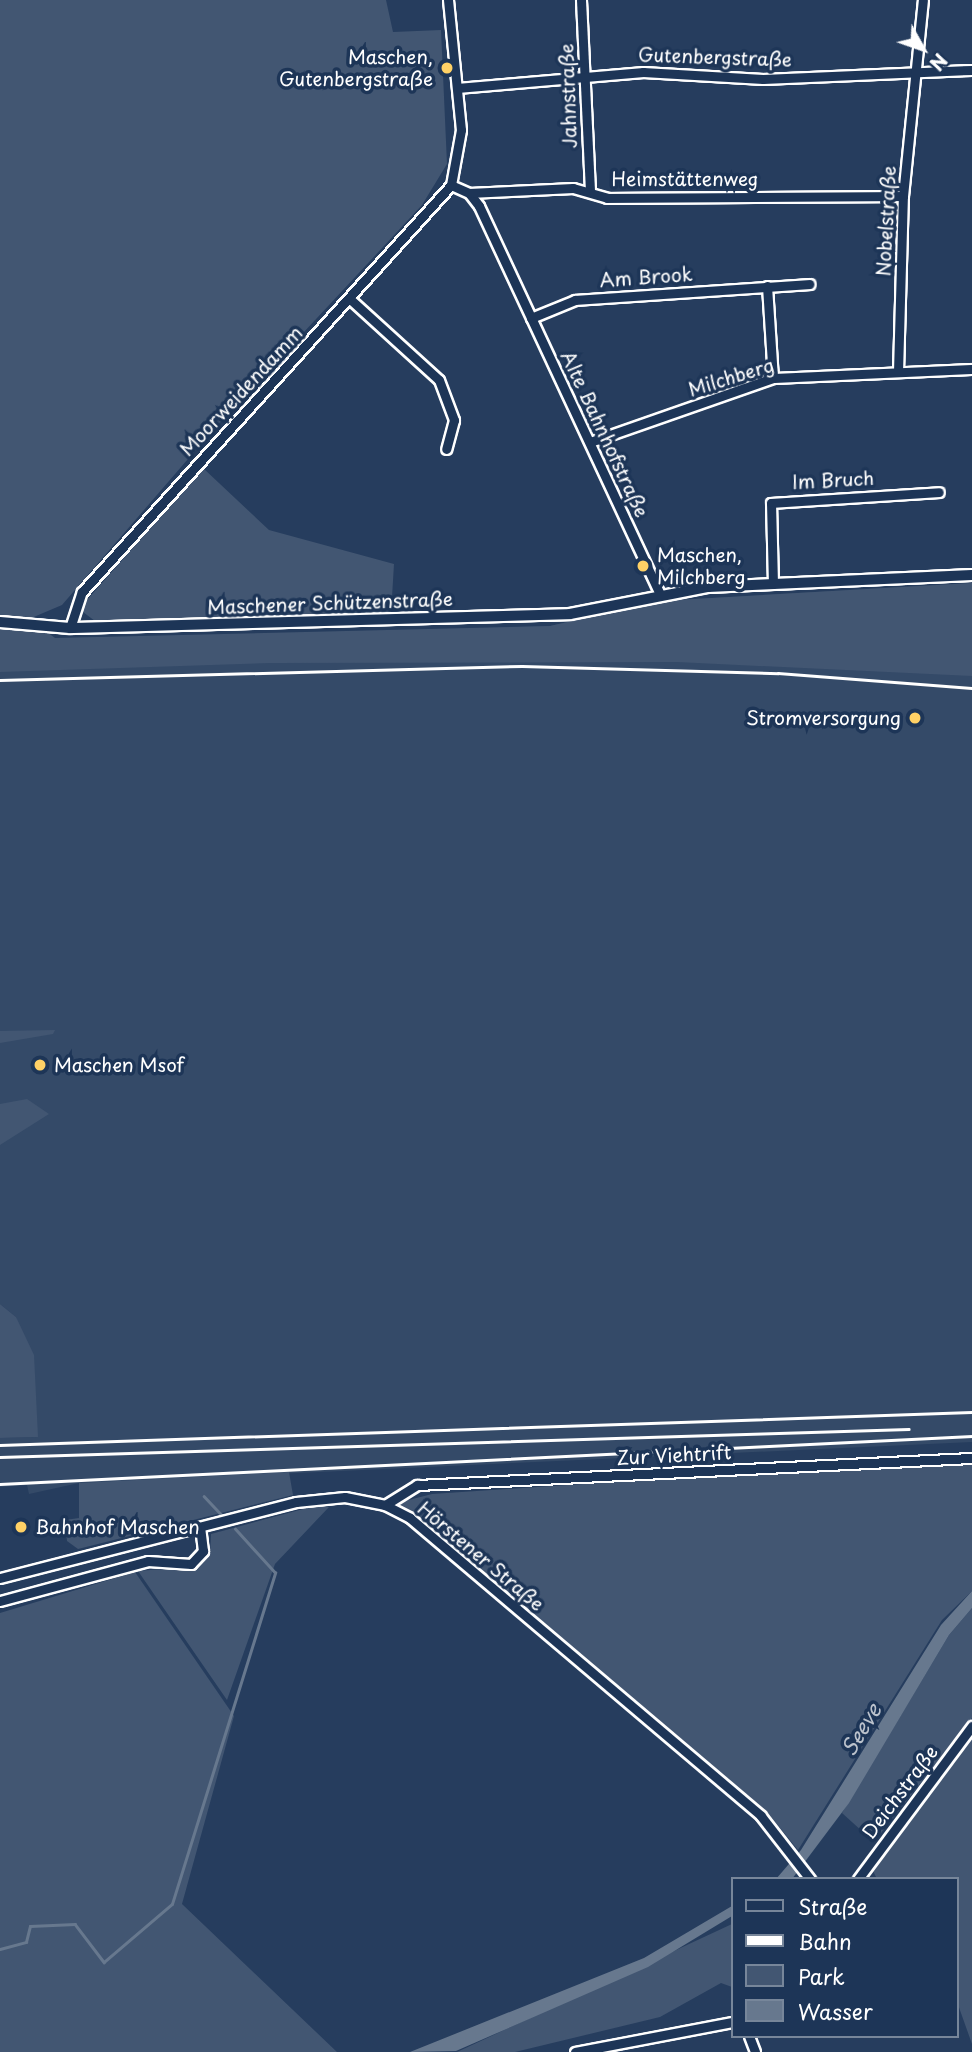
<!DOCTYPE html>
<meta charset="utf-8">
<style>
body{margin:0}
#map{position:relative;width:972px;height:2052px;overflow:hidden;background:#263d5e;font-family:"Playpen Sans",sans-serif}
div>[style]{position:absolute}
.built>*{inset:0;background:#344a68}
.green>*{inset:0;background:#425672}
.water>*{inset:0;background:#67788e}
.stream>*{height:2.5px;margin:-1.25px;padding:0 1.25px;transform-origin:1.25px;border-radius:1.25px;background:#67788e}
.roads{filter:drop-shadow(2px 0 #fff) drop-shadow(-2px 0 #fff) drop-shadow(0 2px #fff) drop-shadow(0 -2px #fff)}
.minor>*{height:9px;margin:-4.5px;padding:0 4.5px;transform-origin:4.5px;border-radius:4.5px;background:#1d3557}
.major>*{height:10px;margin:-5px;padding:0 5px;transform-origin:5px;border-radius:5px;background:#1d3557}
.rail>*{height:2.5px;margin:-1.25px;padding:0 1.25px;transform-origin:1.25px;border-radius:1.25px;background:#fff}
.dots>*{width:19px;height:19px;translate:-50% -50%;box-sizing:border-box;border:4px solid #1d3557;border-radius:50%}
span{translate:-50% -50%;white-space:nowrap;text-align:center;line-height:1.15;-webkit-text-stroke:7px #1d3557;paint-order:stroke}
.poi-label{font-size:19px;color:#fff}
.right{translate:-100% -50%;text-align:right}
.left{translate:0 -50%;text-align:left}
.street-label{font-size:19px;color:#fff}
.water-label{font-size:21px;color:#bbc2cc;font-style:italic}
.legend{position:absolute;left:731px;top:1877px;width:228px;height:161px;box-sizing:border-box;background:#1d3557;border:2px solid #77869a;margin:0;padding:9px 12px;list-style:none;font-size:21px;color:#fff}
.legend li{display:flex;align-items:center;gap:14px;height:35px}
.legend b{width:35px;border:2px solid #77869a}
.north{position:absolute;left:888px;top:14px;width:70px;height:70px;-webkit-text-stroke:5px #1d3557;paint-order:stroke;rotate:130deg;font-size:19px;font-weight:700;line-height:28px;text-align:center;color:#fff}
.north::after{content:'';display:block;margin:auto;width:24px;height:32px;background:#fff;clip-path:polygon(50% 0,100% 100%,50% 72%,0 100%)}
</style>
<div id="map">
<div class="built">
<i style="clip-path:polygon(972px 583px,972px 1442px,79px 1483px,29px 1494px,27px 1485px,0 1487px,0 1438px,37px 1437px,16px 1317px,0 1304px,0 613px,28px 619px,55px 638px,187px 637px,550px 626px,659px 601px)"></i>
</div>
<div class="green">
<i style="clip-path:polygon(0 0,386px 0,393px 32px,441px 30px,447px 164px,422px 205px,213px 430px,62px 605px,29px 619px,55px 638px,550px 626px,659px 601px,972px 583px,972px 676px,677px 662px,270px 663px,0 672px)"></i>
<i style="clip-path:polygon(203px 468px,269px 530px,394px 564px,391px 614px,99px 624px,79px 609px)"></i>
<i style="clip-path:polygon(55px 1030px,53px 1034px,0 1043px,0 1031px)"></i>
<i style="clip-path:polygon(27px 1099px,49px 1114px,0 1145px,0 1104px)"></i>
<i style="clip-path:polygon(0 1304px,16px 1317px,34px 1355px,38px 1437px,0 1438px)"></i>
<i style="clip-path:polygon(972px 1458px,972px 1591px,942px 1620px,798px 1850px,768px 1813px,397px 1503px,432px 1494px)"></i>
<i style="clip-path:polygon(289px 1472px,293px 1495px,78px 1549px,67px 1541px,65px 1520px,79px 1518px,79px 1483px)"></i>
<i style="clip-path:polygon(318px 1505px,329px 1507px,275px 1564px,227px 1700px,138px 1571px,198px 1566px,210px 1555px,211px 1534px)"></i>
<i style="clip-path:polygon(135px 1572px,234px 1716px,182px 1904px,337px 2052px,0 2052px,0 1613px)"></i>
<i style="clip-path:polygon(972px 1608px,972px 1718px,874px 1842px,842px 1813px,949px 1635px)"></i>
<i style="clip-path:polygon(972px 1727px,972px 2044px,956px 1999px,956px 1879px,877px 1879px,871px 1867px)"></i>
<i style="clip-path:polygon(732px 1924px,732px 1987px,721px 1983px,660px 2017px,515px 2052px,457px 2052px)"></i>
</div>
<div class="water">
<i style="clip-path:polygon(972px 1591px,972px 1608px,949px 1635px,849px 1803px,792px 1879px,776px 1879px,801px 1850px,941px 1625px)"></i>
<i style="clip-path:polygon(732px 1906px,732px 1916px,648px 1967px,456px 2051px,410px 2052px,644px 1958px)"></i>
</div>
<div class="stream">
<i style="left:204px;top:1496px;width:25px;rotate:47deg"></i>
<i style="left:0;top:1949px;width:27px;rotate:-15deg"></i>
<i style="left:26px;top:1942px;width:16px;rotate:-76deg"></i>
<i style="left:30px;top:1926px;width:45px;rotate:-2.5deg"></i>
<i style="left:75px;top:1924px;width:48px;rotate:52.7deg"></i>
<i style="left:104px;top:1962px;width:89px;rotate:-40.5deg"></i>
<i style="left:172px;top:1904px;width:347px;rotate:-72.7deg"></i>
<i style="left:275px;top:1573px;width:59px;rotate:-132.3deg"></i>
</div>
<div class="roads">
<div class="minor">
<i style="left:581px;top:0;width:191px;rotate:87.3deg"></i>
<i style="left:457px;top:88px;width:187px;rotate:-4.9deg"></i>
<i style="left:643px;top:72px;width:120px;rotate:3.3deg"></i>
<i style="left:763px;top:79px;width:209px;rotate:-2.5deg"></i>
<i style="left:451px;top:185px;width:20px;rotate:24deg"></i>
<i style="left:469px;top:193px;width:16px;rotate:52deg"></i>
<i style="left:479px;top:206px;width:429px;rotate:65deg"></i>
<i style="left:469px;top:193px;width:104px;rotate:-2.8deg"></i>
<i style="left:573px;top:188px;width:35px;rotate:16deg"></i>
<i style="left:607px;top:198px;width:296px;rotate:-0.4deg"></i>
<i style="left:767px;top:286px;width:92px;rotate:86.3deg"></i>
<i style="left:350px;top:299px;width:120px;rotate:42.3deg"></i>
<i style="left:439px;top:380px;width:43px;rotate:69.4deg"></i>
<i style="left:454px;top:420px;width:30px;rotate:105deg"></i>
<i style="left:531px;top:318px;width:48px;rotate:-22.2deg"></i>
<i style="left:575px;top:300px;width:235px;rotate:-3.9deg"></i>
<i style="left:898px;top:372px;width:176px;rotate:-88.4deg"></i>
<i style="left:903px;top:196px;width:197px;rotate:-84.2deg"></i>
<i style="left:590px;top:442px;width:194px;rotate:-19.3deg"></i>
<i style="left:773px;top:378px;width:199px;rotate:-2.6deg"></i>
<i style="left:773px;top:584px;width:81px;rotate:-91.4deg"></i>
<i style="left:771px;top:503px;width:168px;rotate:-3.7deg"></i>
<i style="left:70px;top:628px;width:38px;rotate:-72deg"></i>
<i style="left:82px;top:592px;width:549px;rotate:-47.8deg"></i>
<i style="left:451px;top:185px;width:56px;rotate:-79.7deg"></i>
<i style="left:461px;top:130px;width:131px;rotate:-95.7deg"></i>
<i style="left:385px;top:1505px;width:38px;rotate:-32deg"></i>
<i style="left:417px;top:1485px;width:556px;rotate:-2.79deg"></i>
<i style="left:0;top:1578px;width:306px;rotate:-14.4deg"></i>
<i style="left:296px;top:1502px;width:49px;rotate:-5.8deg"></i>
<i style="left:345px;top:1497px;width:41px;rotate:11.3deg"></i>
<i style="left:385px;top:1505px;width:28px;rotate:27deg"></i>
<i style="left:410px;top:1518px;width:460px;rotate:40.3deg"></i>
<i style="left:761px;top:1816px;width:80px;rotate:52.1deg"></i>
<i style="left:0;top:1601px;width:153px;rotate:-15.1deg"></i>
<i style="left:148px;top:1561px;width:43px;rotate:4deg"></i>
<i style="left:191px;top:1564px;width:18px;rotate:-47deg"></i>
<i style="left:203px;top:1551px;width:23px;rotate:-97deg"></i>
<i style="left:858px;top:1879px;width:191px;rotate:-53.3deg"></i>
<i style="left:749px;top:2036px;width:17px;rotate:69deg"></i>
<i style="left:575px;top:2052px;width:160px;rotate:-10.8deg"></i>
</div>
<div class="major">
<i style="left:0;top:622px;width:70px;rotate:4.9deg"></i>
<i style="left:70px;top:628px;width:500px;rotate:-1.6deg"></i>
<i style="left:570px;top:614px;width:141px;rotate:-11.1deg"></i>
<i style="left:708px;top:587px;width:264px;rotate:-2.6deg"></i>
</div>
</div>
<div class="rail">
<i style="left:0;top:680px;width:522px;rotate:-1.54deg"></i>
<i style="left:522px;top:666px;width:256px;rotate:1.6deg"></i>
<i style="left:778px;top:673px;width:195px;rotate:4.4deg"></i>
<i style="left:0;top:1445px;width:973px;rotate:-1.94deg"></i>
<i style="left:0;top:1457px;width:909px;rotate:-1.76deg"></i>
<i style="left:0;top:1484px;width:973px;rotate:-2.83deg"></i>
</div>
<div class="dots">
<i style="left:447px;top:68px;background:#ffd166"></i>
<i style="left:643px;top:566px;background:#ffd166"></i>
<i style="left:915px;top:718px;background:#ffd166"></i>
<i style="left:40px;top:1065px;background:#ffd166"></i>
<i style="left:21px;top:1527px;background:#ffd166"></i>
</div>
<div class="poi-label">
<span class="right" style="left:433px;top:68px">Maschen,<br>Gutenbergstraße</span>
<span class="left" style="left:657px;top:566px">Maschen,<br>Milchberg</span>
<span class="right" style="left:901px;top:718px">Stromversorgung</span>
<span class="left" style="left:54px;top:1065px">Maschen Msof</span>
<span class="left" style="left:35px;top:1527px">Bahnhof Maschen</span>
</div>
<div class="street-label">
<span style="left:715px;top:57px;rotate:2deg">Gutenbergstraße</span>
<span style="left:568px;top:96px;rotate:-92deg">Jahnstraße</span>
<span style="left:685px;top:179px">Heimstättenweg</span>
<span style="left:886px;top:221px;rotate:-87deg">Nobelstraße</span>
<span style="left:646px;top:277px;rotate:-4deg">Am Brook</span>
<span style="left:731px;top:377px;rotate:-17deg">Milchberg</span>
<span style="left:241px;top:391px;rotate:-47deg">Moorweidendamm</span>
<span style="left:605px;top:434px;rotate:65deg">Alte Bahnhofstraße</span>
<span style="left:833px;top:480px;rotate:-3deg">Im Bruch</span>
<span style="left:330px;top:603px;rotate:-2deg">Maschener Schützenstraße</span>
<span style="left:674px;top:1455px;rotate:-3deg">Zur Viehtrift</span>
<span style="left:481px;top:1556px;rotate:40deg">Hörstener Straße</span>
<span style="left:900px;top:1792px;rotate:-53deg">Deichstraße</span>
</div>
<div class="water-label">
<span style="left:860px;top:1729px;rotate:-59deg">Seeve</span>
</div>
<ul class="legend">
<li><b style="height:9px;background:#1d3557"></b>Straße</li>
<li><b style="height:9px;background:#fff"></b>Bahn</li>
<li><b style="height:19px;background:#425672"></b>Park</li>
<li><b style="height:19px;background:#67788e"></b>Wasser</li>
</ul>
<div class="north">N</div>
</div>
